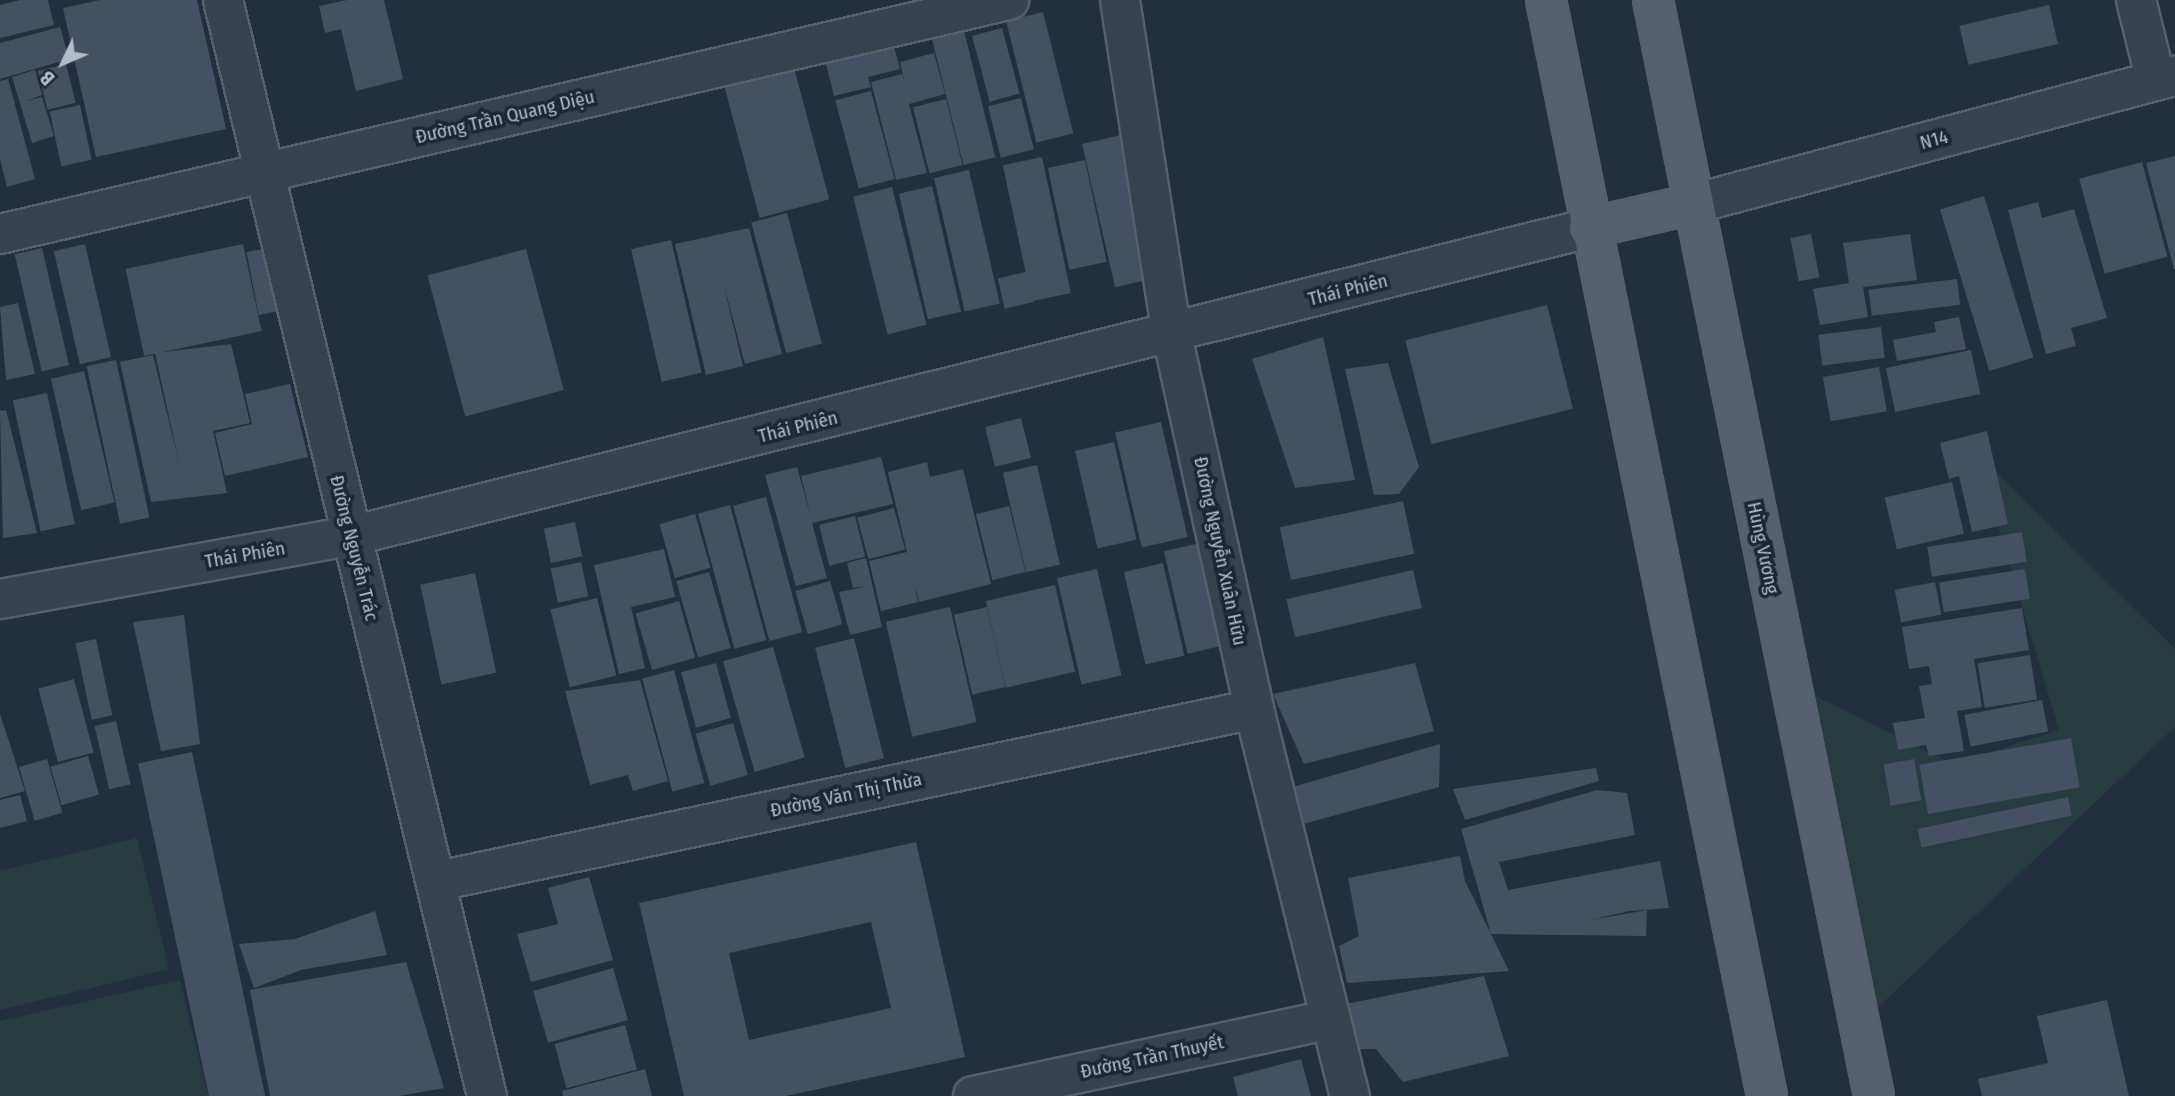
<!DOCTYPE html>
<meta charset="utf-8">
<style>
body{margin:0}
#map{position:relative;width:2175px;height:1096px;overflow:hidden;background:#242f3e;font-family:"Fira Sans Condensed",sans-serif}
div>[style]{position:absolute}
.green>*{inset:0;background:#263c3f}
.building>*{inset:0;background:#455162;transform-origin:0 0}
.roads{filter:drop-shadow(2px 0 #565f6c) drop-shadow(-2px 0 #565f6c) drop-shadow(0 2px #565f6c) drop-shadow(0 -2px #565f6c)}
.minor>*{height:38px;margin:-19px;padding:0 19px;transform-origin:19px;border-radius:19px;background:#38414e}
.major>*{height:38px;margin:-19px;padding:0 19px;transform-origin:19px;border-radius:19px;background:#56606e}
span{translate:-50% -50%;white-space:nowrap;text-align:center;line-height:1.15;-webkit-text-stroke:7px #1d2633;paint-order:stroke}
.street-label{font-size:19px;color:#b4bcc9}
.north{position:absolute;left:28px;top:28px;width:70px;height:70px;-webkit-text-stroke:5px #1d2633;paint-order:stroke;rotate:226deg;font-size:19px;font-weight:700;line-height:28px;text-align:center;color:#b4bcc9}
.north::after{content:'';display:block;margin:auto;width:24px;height:32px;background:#b4bcc9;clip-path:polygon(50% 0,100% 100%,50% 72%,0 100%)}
</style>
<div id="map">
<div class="green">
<i style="clip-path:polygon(1976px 452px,2175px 649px,2175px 727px,1874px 1011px,1811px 694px,1953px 764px,2059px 730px)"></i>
<i style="clip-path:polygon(137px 838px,169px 969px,0 1010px,0 871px)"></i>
<i style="clip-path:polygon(180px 980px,208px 1096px,0 1096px,0 1021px)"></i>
</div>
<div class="building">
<i style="clip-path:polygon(20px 0,48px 0,54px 25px,0 38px,0 5px)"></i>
<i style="clip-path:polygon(100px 0,197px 0,226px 129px,96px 157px,63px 8px)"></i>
<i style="clip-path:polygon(347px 0,384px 0,403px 79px,356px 91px,341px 29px,325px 33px,319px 6px)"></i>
<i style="left:2049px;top:5px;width:40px;height:92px;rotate:77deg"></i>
<i style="left:1043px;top:12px;width:125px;height:38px;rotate:76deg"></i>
<i style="clip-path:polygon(60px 27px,69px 59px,0 79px,0 43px)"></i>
<i style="left:1002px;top:28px;width:68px;height:31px;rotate:75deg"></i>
<i style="left:964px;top:31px;width:130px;height:33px;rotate:76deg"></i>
<i style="clip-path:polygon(892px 39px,900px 69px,868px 77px,871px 87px,834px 96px,824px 56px)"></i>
<i style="clip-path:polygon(934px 53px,945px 94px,909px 104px,927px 173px,896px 180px,871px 82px,902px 74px,905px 84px,900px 62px)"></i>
<i style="left:66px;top:64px;width:40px;height:29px;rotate:76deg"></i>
<i style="left:794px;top:68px;width:136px;height:72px;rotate:75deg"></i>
<i style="clip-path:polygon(35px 70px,42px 95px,26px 101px,42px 97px,54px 136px,32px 143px,12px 77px)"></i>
<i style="clip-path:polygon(8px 79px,35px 179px,7px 187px,0 159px,0 81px)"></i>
<i style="left:871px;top:91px;width:91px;height:37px;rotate:75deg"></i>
<i style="left:1021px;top:98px;width:53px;height:34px;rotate:76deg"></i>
<i style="left:946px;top:99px;width:68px;height:34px;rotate:76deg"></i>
<i style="left:80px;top:105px;width:56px;height:31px;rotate:78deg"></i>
<i style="left:1121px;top:135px;width:147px;height:40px;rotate:77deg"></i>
<i style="clip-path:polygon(2175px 156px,2175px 269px,2174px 269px,2146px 163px)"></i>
<i style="left:1042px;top:157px;width:139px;height:40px;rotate:78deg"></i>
<i style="left:1085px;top:160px;width:104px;height:38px;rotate:78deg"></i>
<i style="left:2142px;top:162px;width:98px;height:65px;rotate:75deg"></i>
<i style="left:969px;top:170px;width:137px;height:36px;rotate:77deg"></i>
<i style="left:932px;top:186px;width:129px;height:34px;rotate:77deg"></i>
<i style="left:892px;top:187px;width:142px;height:40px;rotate:76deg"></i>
<i style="left:1984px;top:196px;width:169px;height:46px;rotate:73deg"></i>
<i style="clip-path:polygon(2038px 202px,2042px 218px,2074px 209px,2107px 318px,2071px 328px,2076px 346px,2046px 354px,2008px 210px)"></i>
<i style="left:787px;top:213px;width:135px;height:37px;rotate:75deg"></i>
<i style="clip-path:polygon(749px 228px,782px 354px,745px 364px,723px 282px,743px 366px,706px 375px,675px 244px)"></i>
<i style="left:1811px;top:234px;width:44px;height:21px;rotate:79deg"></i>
<i style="clip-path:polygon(1910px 234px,1917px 280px,1863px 287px,1868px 317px,1820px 325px,1813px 289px,1849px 283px,1843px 243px)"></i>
<i style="left:671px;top:240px;width:136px;height:41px;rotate:77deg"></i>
<i style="left:85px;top:244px;width:116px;height:32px;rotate:77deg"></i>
<i style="left:243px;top:244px;width:89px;height:120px;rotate:78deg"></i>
<i style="left:273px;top:247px;width:64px;height:27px;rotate:79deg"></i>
<i style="left:42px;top:248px;width:120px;height:28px;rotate:77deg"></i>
<i style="left:526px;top:249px;width:146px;height:102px;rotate:75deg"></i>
<i style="left:1026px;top:272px;width:31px;height:29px;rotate:77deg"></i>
<i style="left:1957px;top:279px;width:26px;height:89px;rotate:83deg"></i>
<i style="clip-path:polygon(18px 303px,35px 374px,6px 380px,0 307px)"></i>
<i style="left:1547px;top:305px;width:107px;height:146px;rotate:76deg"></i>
<i style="clip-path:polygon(1959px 317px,1966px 349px,1897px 361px,1893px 340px,1936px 332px,1934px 322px)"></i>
<i style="left:1881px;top:327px;width:31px;height:63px;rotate:83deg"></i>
<i style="clip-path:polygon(1323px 337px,1355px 480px,1295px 488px,1252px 359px)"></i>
<i style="clip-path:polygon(231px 344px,250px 423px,213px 431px,227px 493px,151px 502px,120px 362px,153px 355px,180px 467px,155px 353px)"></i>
<i style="left:1971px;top:350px;width:45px;height:87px;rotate:78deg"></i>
<i style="left:116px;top:360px;width:161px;height:30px;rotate:78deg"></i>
<i style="clip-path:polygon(1388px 363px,1419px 467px,1399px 494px,1374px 495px,1345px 369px)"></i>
<i style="left:1879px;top:367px;width:45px;height:57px;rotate:80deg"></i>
<i style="left:84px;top:371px;width:135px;height:34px;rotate:77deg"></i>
<i style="clip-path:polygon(290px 384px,308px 457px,225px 476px,215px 433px,252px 424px,245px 394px)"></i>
<i style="left:47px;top:393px;width:134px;height:35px;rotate:78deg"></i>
<i style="clip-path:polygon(6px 410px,37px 533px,3px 538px,0 411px)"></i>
<i style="left:1021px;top:418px;width:41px;height:37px;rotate:76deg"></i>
<i style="left:1161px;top:422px;width:118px;height:47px;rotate:77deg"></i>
<i style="clip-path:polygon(1987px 431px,2008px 524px,1972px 532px,1959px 476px,1949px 479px,1940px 443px)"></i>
<i style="left:1114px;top:442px;width:100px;height:40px;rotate:77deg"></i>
<i style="clip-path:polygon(881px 457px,893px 504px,812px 523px,827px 578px,796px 586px,765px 475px,797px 467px,811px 518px,801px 476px)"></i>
<i style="clip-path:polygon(927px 462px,930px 477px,963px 469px,991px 584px,919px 602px,914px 582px,918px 602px,881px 611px,869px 561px,907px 552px,888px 472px)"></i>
<i style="left:1037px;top:465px;width:102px;height:35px;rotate:77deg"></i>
<i style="left:1952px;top:482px;width:53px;height:69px;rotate:77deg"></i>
<i style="left:766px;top:497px;width:140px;height:34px;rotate:75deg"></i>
<i style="left:1403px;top:501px;width:54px;height:126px;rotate:78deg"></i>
<i style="left:730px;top:505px;width:140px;height:33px;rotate:75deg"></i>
<i style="left:1009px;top:506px;width:68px;height:34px;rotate:76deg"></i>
<i style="left:894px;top:508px;width:43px;height:38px;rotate:75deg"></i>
<i style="left:695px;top:514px;width:56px;height:37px;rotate:74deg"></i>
<i style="left:855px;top:516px;width:42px;height:37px;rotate:76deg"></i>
<i style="left:575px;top:522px;width:35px;height:32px;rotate:78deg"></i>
<i style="left:2022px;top:532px;width:30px;height:96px;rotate:81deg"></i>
<i style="left:1200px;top:543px;width:105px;height:37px;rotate:77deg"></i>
<i style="clip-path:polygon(664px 549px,675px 597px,631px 607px,645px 668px,619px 674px,594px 565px)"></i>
<i style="clip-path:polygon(866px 558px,882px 627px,850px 635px,839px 592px,869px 586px,853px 588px,847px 563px)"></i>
<i style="left:581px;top:562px;width:35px;height:31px;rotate:78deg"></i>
<i style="left:1163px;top:563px;width:95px;height:40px;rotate:77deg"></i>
<i style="left:1097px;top:569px;width:109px;height:41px;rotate:77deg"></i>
<i style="left:2025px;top:569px;width:30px;height:87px;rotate:81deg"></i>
<i style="left:1413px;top:570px;width:39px;height:130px;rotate:77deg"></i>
<i style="left:709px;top:572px;width:79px;height:34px;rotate:74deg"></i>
<i style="left:475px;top:573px;width:102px;height:56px;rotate:78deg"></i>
<i style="left:830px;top:581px;width:45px;height:36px;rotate:74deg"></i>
<i style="left:1935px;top:582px;width:33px;height:41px;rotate:79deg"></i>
<i style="left:1055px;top:585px;width:89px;height:71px;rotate:77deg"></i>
<i style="left:597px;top:598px;width:80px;height:48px;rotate:76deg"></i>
<i style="left:679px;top:601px;width:59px;height:45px;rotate:74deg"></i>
<i style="left:950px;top:607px;width:118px;height:66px;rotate:77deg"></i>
<i style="left:987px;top:607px;width:82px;height:34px;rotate:77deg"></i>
<i style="clip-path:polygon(2022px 608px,2029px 650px,1974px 659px,1982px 707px,1957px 711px,1964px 751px,1929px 756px,1926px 745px,1898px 750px,1893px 723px,1925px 718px,1919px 686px,1932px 684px,1929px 666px,1909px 669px,1902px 627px)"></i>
<i style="clip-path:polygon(184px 615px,200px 744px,161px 751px,133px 622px)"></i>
<i style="left:854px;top:638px;width:124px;height:40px;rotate:76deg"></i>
<i style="left:96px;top:639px;width:78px;height:21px;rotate:78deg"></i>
<i style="left:773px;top:647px;width:115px;height:52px;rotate:74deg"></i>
<i style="left:2030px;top:655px;width:45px;height:53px;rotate:81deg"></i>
<i style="left:716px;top:663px;width:57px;height:36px;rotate:75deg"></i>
<i style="clip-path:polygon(1415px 663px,1434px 731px,1304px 764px,1273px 694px)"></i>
<i style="left:674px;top:670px;width:117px;height:33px;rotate:75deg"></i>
<i style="left:74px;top:679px;width:76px;height:37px;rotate:75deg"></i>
<i style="clip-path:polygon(640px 680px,668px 781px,633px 791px,628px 775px,590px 785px,565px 691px)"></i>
<i style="left:2042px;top:700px;width:32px;height:79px;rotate:79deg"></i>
<i style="clip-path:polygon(0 714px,25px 791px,0 798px)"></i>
<i style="left:116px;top:721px;width:65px;height:22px;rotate:77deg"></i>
<i style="left:733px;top:723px;width:54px;height:39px;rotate:74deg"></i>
<i style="left:2071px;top:738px;width:50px;height:154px;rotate:80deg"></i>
<i style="clip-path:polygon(1440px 744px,1439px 787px,1303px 824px,1293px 787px)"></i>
<i style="left:192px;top:752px;width:352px;height:55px;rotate:78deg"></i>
<i style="left:88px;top:756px;width:40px;height:39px;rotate:74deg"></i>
<i style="left:47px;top:759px;width:56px;height:29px;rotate:74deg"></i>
<i style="left:1914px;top:759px;width:42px;height:31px;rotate:80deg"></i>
<i style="clip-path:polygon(1596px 768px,1599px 781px,1465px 820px,1453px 789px)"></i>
<i style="clip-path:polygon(1597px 790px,1627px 793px,1635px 835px,1499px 862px,1508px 890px,1660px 861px,1669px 908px,1629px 911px,1591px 920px,1647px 910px,1646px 936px,1491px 934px,1461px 829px)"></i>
<i style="clip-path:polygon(20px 795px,27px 821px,0 828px,0 800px)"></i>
<i style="left:2068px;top:797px;width:19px;height:154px;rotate:78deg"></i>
<i style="clip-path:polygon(evenodd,916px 842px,965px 1057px,786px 1096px,684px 1096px,639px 903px,916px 842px,871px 922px,891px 1008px,749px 1040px,729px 953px,871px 922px)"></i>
<i style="clip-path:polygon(1460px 856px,1465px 881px,1509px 971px,1347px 983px,1339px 946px,1359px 936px,1348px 878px)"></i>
<i style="clip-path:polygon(589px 877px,613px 960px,531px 982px,517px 934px,558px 924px,548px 888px)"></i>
<i style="clip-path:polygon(375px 911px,387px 955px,301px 970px,254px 988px,239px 944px,295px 939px)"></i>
<i style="clip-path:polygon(406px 962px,444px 1088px,399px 1096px,270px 1096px,250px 990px)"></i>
<i style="left:613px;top:968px;width:54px;height:83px;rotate:74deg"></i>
<i style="clip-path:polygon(1484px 976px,1509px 1056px,1403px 1082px,1376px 1049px,1353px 1049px,1346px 1004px)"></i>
<i style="clip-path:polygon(2107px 1000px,2129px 1096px,1982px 1096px,1978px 1079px,2048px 1063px,2037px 1016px)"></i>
<i style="left:625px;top:1025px;width:46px;height:73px;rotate:75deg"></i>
<i style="clip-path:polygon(1301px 1059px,1311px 1096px,1238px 1096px,1233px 1077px)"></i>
<i style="clip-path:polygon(645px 1069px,652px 1096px,563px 1096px,562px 1091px)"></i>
</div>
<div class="roads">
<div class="minor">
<i style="left:223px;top:0;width:1127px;rotate:76.46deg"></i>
<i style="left:1120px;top:0;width:339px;rotate:81.2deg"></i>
<i style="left:1172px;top:335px;width:383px;rotate:77.6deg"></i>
<i style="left:1254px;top:709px;width:399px;rotate:76.1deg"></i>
<i style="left:2136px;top:0;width:83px;rotate:76.1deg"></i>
<i style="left:1693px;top:204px;width:499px;rotate:-14.9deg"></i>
<i style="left:0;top:234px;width:1036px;rotate:-13.06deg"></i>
<i style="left:0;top:599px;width:357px;rotate:-10.2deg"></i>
<i style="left:351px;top:536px;width:1276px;rotate:-13.97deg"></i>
<i style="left:438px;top:881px;width:834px;rotate:-11.9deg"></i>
<i style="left:973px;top:1096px;width:366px;rotate:-12.1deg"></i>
</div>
<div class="major">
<i style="left:1546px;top:0;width:1118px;rotate:78.6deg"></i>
<i style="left:1653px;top:0;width:1118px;rotate:78.6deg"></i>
<i style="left:1589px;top:228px;width:107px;rotate:-13deg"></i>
</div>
</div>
<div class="street-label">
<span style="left:505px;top:117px;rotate:-13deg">Đường Trần Quang Diệu</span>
<span style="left:1934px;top:140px;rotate:-15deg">N14</span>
<span style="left:1348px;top:290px;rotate:-14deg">Thái Phiên</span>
<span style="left:798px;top:427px;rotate:-14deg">Thái Phiên</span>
<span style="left:354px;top:548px;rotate:76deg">Đường Nguyễn Trác</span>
<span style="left:1763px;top:548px;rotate:78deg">Hùng Vương</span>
<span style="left:1220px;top:551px;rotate:78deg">Đường Nguyễn Xuân Hữu</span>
<span style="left:245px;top:555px;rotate:-10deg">Thái Phiên</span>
<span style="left:846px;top:795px;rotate:-12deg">Đường Văn Thị Thừa</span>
<span style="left:1152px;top:1057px;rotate:-12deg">Đường Trần Thuyết</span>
</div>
<div class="north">B</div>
</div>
